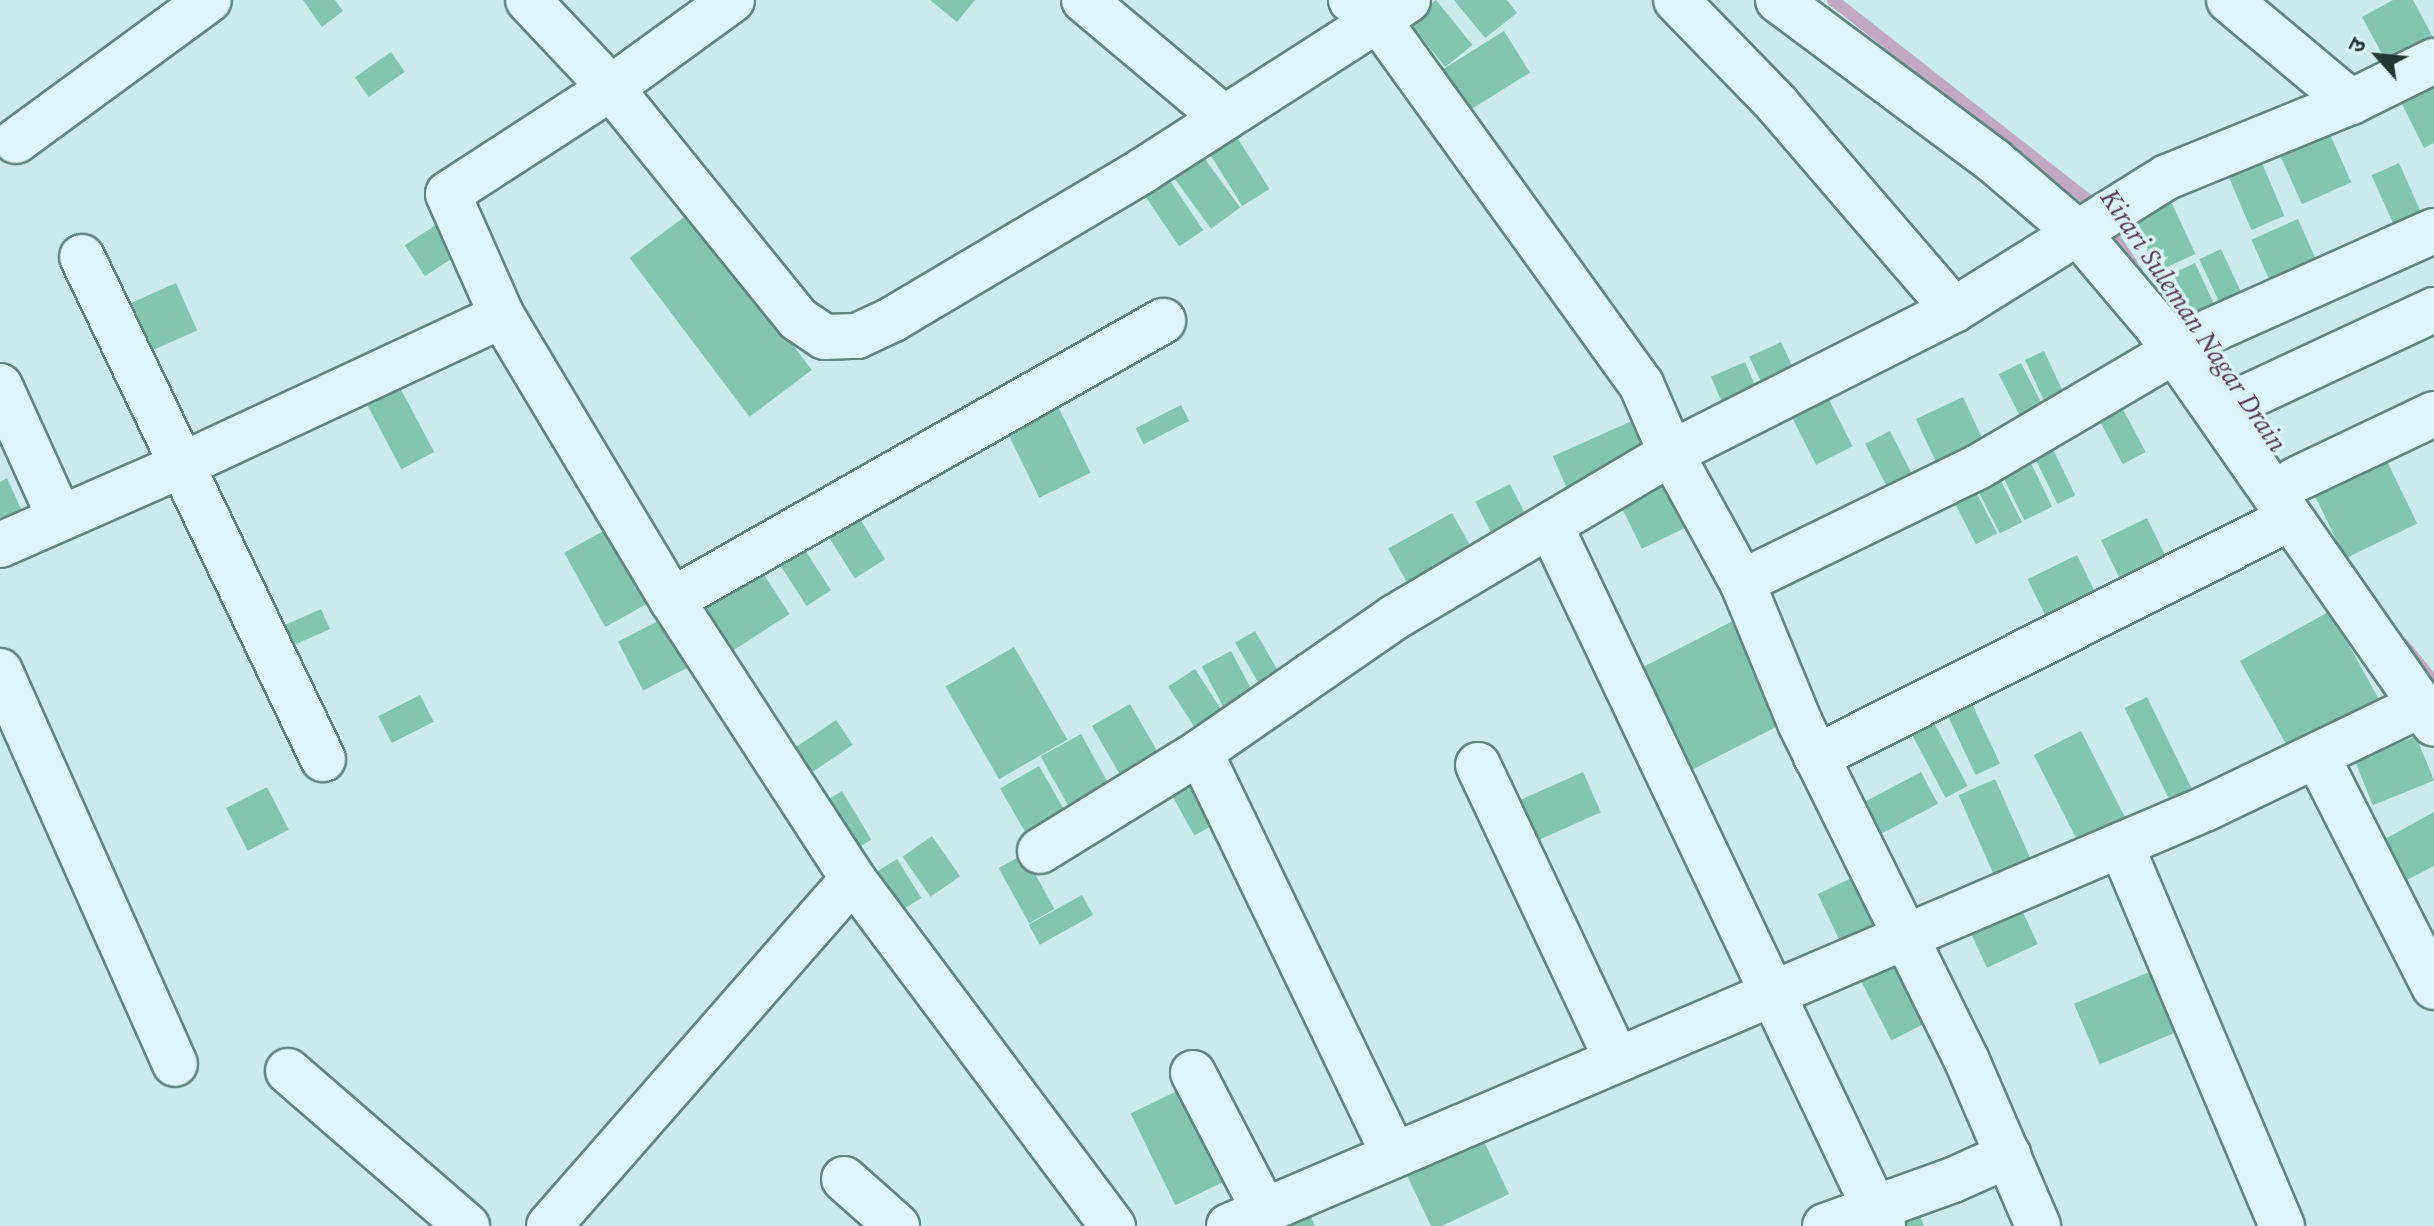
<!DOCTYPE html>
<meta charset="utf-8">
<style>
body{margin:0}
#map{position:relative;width:2434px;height:1226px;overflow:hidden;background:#caebea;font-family:"Source Serif 4","Noto Sans Devanagari",serif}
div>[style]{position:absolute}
.stream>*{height:12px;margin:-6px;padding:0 6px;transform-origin:6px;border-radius:6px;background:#bfaac0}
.building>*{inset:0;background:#83c6b0;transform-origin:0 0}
.roads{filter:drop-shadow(2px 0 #60877e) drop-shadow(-2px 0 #60877e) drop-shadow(0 2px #60877e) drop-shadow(0 -2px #60877e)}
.street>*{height:44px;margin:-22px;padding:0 22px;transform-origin:22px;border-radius:22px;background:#ddf6f5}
span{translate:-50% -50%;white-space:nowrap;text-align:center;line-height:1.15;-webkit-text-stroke:7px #d9f3f2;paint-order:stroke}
.water-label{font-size:26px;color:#573350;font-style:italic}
.north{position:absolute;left:2338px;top:16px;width:80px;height:80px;-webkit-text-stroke:6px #d9f3f2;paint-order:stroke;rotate:297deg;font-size:22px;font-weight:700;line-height:32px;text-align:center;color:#223833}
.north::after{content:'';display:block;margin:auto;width:28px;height:36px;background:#223833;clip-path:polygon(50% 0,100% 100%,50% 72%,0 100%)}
</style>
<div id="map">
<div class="stream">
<i style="left:1833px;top:0;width:328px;rotate:38.1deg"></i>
<i style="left:2091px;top:202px;width:84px;rotate:56.7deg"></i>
<i style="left:2403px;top:644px;width:49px;rotate:50.8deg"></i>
</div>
<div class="building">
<i style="clip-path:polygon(303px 0,335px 0,343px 11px,322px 27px)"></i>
<i style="clip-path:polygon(930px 0,975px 0,957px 22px)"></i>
<i style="left:1436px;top:0;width:58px;height:35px;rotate:51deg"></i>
<i style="clip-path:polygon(1454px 0,1507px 0,1517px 13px,1485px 38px)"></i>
<i style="clip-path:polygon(2393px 0,2413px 0,2434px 39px,2434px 51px,2393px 74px,2362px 17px)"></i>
<i style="left:1504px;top:31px;width:49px;height:73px;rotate:58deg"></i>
<i style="left:391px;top:52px;width:24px;height:44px;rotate:55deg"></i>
<i style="clip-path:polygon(2434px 75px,2434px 143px,2424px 148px,2397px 94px)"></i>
<i style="left:2324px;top:121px;width:67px;height:54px;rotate:66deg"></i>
<i style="left:1235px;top:134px;width:65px;height:32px;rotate:58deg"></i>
<i style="left:1202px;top:155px;width:65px;height:36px;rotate:54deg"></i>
<i style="left:2259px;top:156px;width:65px;height:36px;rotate:67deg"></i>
<i style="left:2399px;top:163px;width:68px;height:30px;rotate:66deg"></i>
<i style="left:1168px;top:178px;width:63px;height:29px;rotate:56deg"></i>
<i style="left:2168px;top:195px;width:65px;height:44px;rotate:65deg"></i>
<i style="left:692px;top:211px;width:199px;height:78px;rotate:53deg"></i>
<i style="left:445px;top:219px;width:37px;height:48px;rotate:57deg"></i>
<i style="left:2298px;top:219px;width:57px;height:51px;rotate:66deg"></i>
<i style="left:2221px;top:249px;width:62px;height:24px;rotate:65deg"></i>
<i style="left:2195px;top:263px;width:59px;height:24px;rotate:65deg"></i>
<i style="left:176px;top:283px;width:52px;height:61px;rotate:66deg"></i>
<i style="left:1781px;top:342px;width:47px;height:35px;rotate:65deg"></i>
<i style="left:2044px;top:351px;width:61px;height:21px;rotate:65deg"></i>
<i style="left:1745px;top:362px;width:47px;height:37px;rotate:67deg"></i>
<i style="left:2021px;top:363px;width:59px;height:25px;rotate:63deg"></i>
<i style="left:398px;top:384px;width:77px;height:37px;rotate:62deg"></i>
<i style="left:1824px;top:390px;width:63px;height:41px;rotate:63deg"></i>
<i style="left:1963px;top:397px;width:61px;height:52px;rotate:65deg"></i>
<i style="left:1055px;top:400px;width:81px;height:57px;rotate:64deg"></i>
<i style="left:2118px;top:400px;width:59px;height:26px;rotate:62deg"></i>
<i style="left:1181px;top:405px;width:18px;height:51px;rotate:63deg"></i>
<i style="left:1634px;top:420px;width:47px;height:89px;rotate:66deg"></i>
<i style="left:1890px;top:431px;width:63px;height:28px;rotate:63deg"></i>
<i style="left:2046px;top:435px;width:67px;height:20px;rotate:64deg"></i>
<i style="left:2380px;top:447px;width:85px;height:80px;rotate:64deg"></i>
<i style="left:2025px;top:451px;width:62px;height:31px;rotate:64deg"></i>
<i style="left:1994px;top:467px;width:62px;height:25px;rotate:63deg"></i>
<i style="left:1665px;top:473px;width:58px;height:54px;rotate:64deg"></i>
<i style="clip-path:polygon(7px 478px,23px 513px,0 523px,0 482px)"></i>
<i style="left:1970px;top:480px;width:60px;height:24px;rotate:63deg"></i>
<i style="left:1510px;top:484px;width:54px;height:39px;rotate:63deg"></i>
<i style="left:855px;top:511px;width:57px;height:36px;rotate:58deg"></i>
<i style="left:1452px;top:513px;width:55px;height:73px;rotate:61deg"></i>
<i style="left:2147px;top:518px;width:58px;height:51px;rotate:64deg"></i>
<i style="left:614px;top:525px;width:85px;height:57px;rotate:61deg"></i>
<i style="left:801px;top:544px;width:55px;height:29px;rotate:57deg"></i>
<i style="left:2077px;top:555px;width:60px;height:55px;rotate:64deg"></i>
<i style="left:759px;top:567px;width:56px;height:74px;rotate:57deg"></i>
<i style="left:321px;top:609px;width:22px;height:50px;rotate:66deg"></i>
<i style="left:2330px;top:611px;width:113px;height:103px;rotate:61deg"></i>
<i style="left:668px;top:616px;width:55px;height:56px;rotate:63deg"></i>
<i style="left:1737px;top:619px;width:114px;height:115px;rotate:63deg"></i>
<i style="left:1255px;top:631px;width:62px;height:23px;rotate:60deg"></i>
<i style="left:1014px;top:647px;width:107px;height:79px;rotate:60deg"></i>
<i style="left:1231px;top:651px;width:58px;height:33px;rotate:62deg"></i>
<i style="left:1195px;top:669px;width:59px;height:32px;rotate:57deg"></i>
<i style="left:1967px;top:693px;width:78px;height:27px;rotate:65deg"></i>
<i style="left:420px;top:695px;width:30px;height:47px;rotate:63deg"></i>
<i style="left:2147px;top:697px;width:113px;height:25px;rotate:64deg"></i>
<i style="left:1130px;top:704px;width:59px;height:44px;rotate:60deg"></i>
<i style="left:1932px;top:719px;width:76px;height:25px;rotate:62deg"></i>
<i style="left:836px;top:720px;width:30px;height:58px;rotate:56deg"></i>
<i style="left:2081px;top:731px;width:104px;height:53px;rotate:63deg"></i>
<i style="left:1081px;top:734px;width:62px;height:46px;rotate:61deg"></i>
<i style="left:2416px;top:736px;width:48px;height:66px;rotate:68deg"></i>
<i style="left:1039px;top:766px;width:56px;height:45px;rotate:60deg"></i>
<i style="left:1187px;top:771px;width:60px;height:25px;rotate:61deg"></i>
<i style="left:1583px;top:772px;width:44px;height:86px;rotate:66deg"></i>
<i style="left:1921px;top:772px;width:36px;height:72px;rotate:62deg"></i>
<i style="left:1995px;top:779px;width:96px;height:40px;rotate:66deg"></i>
<i style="left:267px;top:787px;width:48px;height:46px;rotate:63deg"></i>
<i style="left:842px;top:791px;width:57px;height:26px;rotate:59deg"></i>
<i style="clip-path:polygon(2434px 812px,2434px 866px,2407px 880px,2385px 839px)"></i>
<i style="left:932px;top:836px;width:49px;height:36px;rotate:55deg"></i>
<i style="left:1024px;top:854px;width:63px;height:29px;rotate:61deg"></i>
<i style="left:897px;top:859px;width:46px;height:34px;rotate:58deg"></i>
<i style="left:1854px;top:877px;width:65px;height:40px;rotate:65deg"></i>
<i style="left:1082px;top:895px;width:23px;height:61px;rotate:61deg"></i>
<i style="left:2020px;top:906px;width:42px;height:56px;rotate:65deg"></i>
<i style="left:1896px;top:955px;width:74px;height:43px;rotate:63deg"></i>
<i style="left:2156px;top:969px;width:66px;height:89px;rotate:67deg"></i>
<i style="left:1181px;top:1089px;width:102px;height:56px;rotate:64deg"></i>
<i style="clip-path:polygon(1479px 1131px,1509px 1194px,1442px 1226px,1431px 1226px,1403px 1167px)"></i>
<i style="clip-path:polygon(1306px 1205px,1315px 1226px,1279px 1226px)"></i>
<i style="clip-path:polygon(1920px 1216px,1924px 1226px,1896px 1226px)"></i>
</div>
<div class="roads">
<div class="street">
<i style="left:528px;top:0;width:121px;rotate:46.7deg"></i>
<i style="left:611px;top:88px;width:297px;rotate:51deg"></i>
<i style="left:798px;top:319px;width:32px;rotate:34deg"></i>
<i style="left:825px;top:337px;width:32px;rotate:-2deg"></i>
<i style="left:857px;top:336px;width:40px;rotate:-25deg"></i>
<i style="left:893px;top:319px;width:290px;rotate:-30.7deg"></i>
<i style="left:1142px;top:171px;width:316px;rotate:-32.7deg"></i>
<i style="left:732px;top:0;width:150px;rotate:144deg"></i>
<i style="left:611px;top:88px;width:194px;rotate:147deg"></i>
<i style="left:448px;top:194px;width:133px;rotate:66.1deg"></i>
<i style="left:502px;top:316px;width:331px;rotate:59.1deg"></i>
<i style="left:672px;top:600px;width:333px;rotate:57deg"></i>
<i style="left:853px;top:879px;width:434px;rotate:53.2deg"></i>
<i style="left:1084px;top:0;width:182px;rotate:40.1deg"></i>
<i style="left:1351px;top:0;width:35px;rotate:37deg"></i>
<i style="left:1379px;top:21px;width:448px;rotate:54.2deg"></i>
<i style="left:1641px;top:384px;width:75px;rotate:66.5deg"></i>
<i style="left:1671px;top:453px;width:147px;rotate:61.2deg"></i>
<i style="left:1742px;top:582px;width:152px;rotate:67.6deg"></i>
<i style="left:1800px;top:723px;width:377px;rotate:63.7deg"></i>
<i style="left:1967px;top:1061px;width:180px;rotate:66.7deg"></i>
<i style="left:1676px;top:0;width:144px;rotate:45.8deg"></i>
<i style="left:1776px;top:103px;width:273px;rotate:49.3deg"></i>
<i style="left:1778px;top:0;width:269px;rotate:36.7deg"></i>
<i style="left:1994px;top:161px;width:111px;rotate:40.6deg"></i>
<i style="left:2078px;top:233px;width:121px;rotate:49.7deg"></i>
<i style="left:2156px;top:325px;width:486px;rotate:55.1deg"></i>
<i style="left:2229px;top:0;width:159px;rotate:39.9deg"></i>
<i style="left:16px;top:141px;width:239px;rotate:-36.2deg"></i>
<i style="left:82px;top:257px;width:557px;rotate:64.36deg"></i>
<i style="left:2210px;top:331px;width:245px;rotate:-24.1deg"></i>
<i style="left:0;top:386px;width:145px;rotate:65.6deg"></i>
<i style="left:2245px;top:398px;width:208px;rotate:-25deg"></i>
<i style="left:2295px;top:480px;width:154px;rotate:-25.4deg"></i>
<i style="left:1550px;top:525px;width:776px;rotate:64.59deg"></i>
<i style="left:0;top:545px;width:197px;rotate:-23.7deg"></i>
<i style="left:180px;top:466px;width:355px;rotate:-25deg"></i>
<i style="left:1742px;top:582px;width:263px;rotate:-26deg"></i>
<i style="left:1978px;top:467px;width:226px;rotate:-30.5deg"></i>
<i style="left:672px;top:600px;width:565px;rotate:-29.61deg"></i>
<i style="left:0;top:671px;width:430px;rotate:66deg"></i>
<i style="left:1200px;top:752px;width:447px;rotate:64.3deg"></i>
<i style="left:2317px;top:756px;width:259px;rotate:63.1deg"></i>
<i style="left:1816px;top:757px;width:530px;rotate:-26.71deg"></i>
<i style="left:1478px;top:765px;width:326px;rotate:64.8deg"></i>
<i style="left:2121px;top:845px;width:414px;rotate:67.1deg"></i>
<i style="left:1040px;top:851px;width:188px;rotate:-31.7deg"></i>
<i style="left:1200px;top:752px;width:237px;rotate:-34.7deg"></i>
<i style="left:1395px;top:617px;width:321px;rotate:-30.7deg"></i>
<i style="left:1671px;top:453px;width:317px;rotate:-26.8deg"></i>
<i style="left:1954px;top:310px;width:251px;rotate:-32deg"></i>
<i style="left:2167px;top:177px;width:199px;rotate:-22.2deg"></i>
<i style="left:2351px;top:102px;width:93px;rotate:-26.3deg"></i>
<i style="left:288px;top:1071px;width:237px;rotate:40.9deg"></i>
<i style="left:1193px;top:1073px;width:157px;rotate:62.6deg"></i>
<i style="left:844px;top:1179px;width:71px;rotate:41.6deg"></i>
<i style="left:549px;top:1226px;width:461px;rotate:-48.8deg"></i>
<i style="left:1229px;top:1226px;width:1064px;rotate:-23.14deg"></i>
<i style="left:2207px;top:808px;width:237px;rotate:-25.7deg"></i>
<i style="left:1825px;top:1226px;width:136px;rotate:-19.8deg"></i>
<i style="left:1953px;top:1180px;width:61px;rotate:-24.1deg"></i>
</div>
</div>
<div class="water-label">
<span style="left:2193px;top:321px;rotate:56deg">Kirari Suleman Nagar Drain</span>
</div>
<div class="north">उ</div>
</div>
